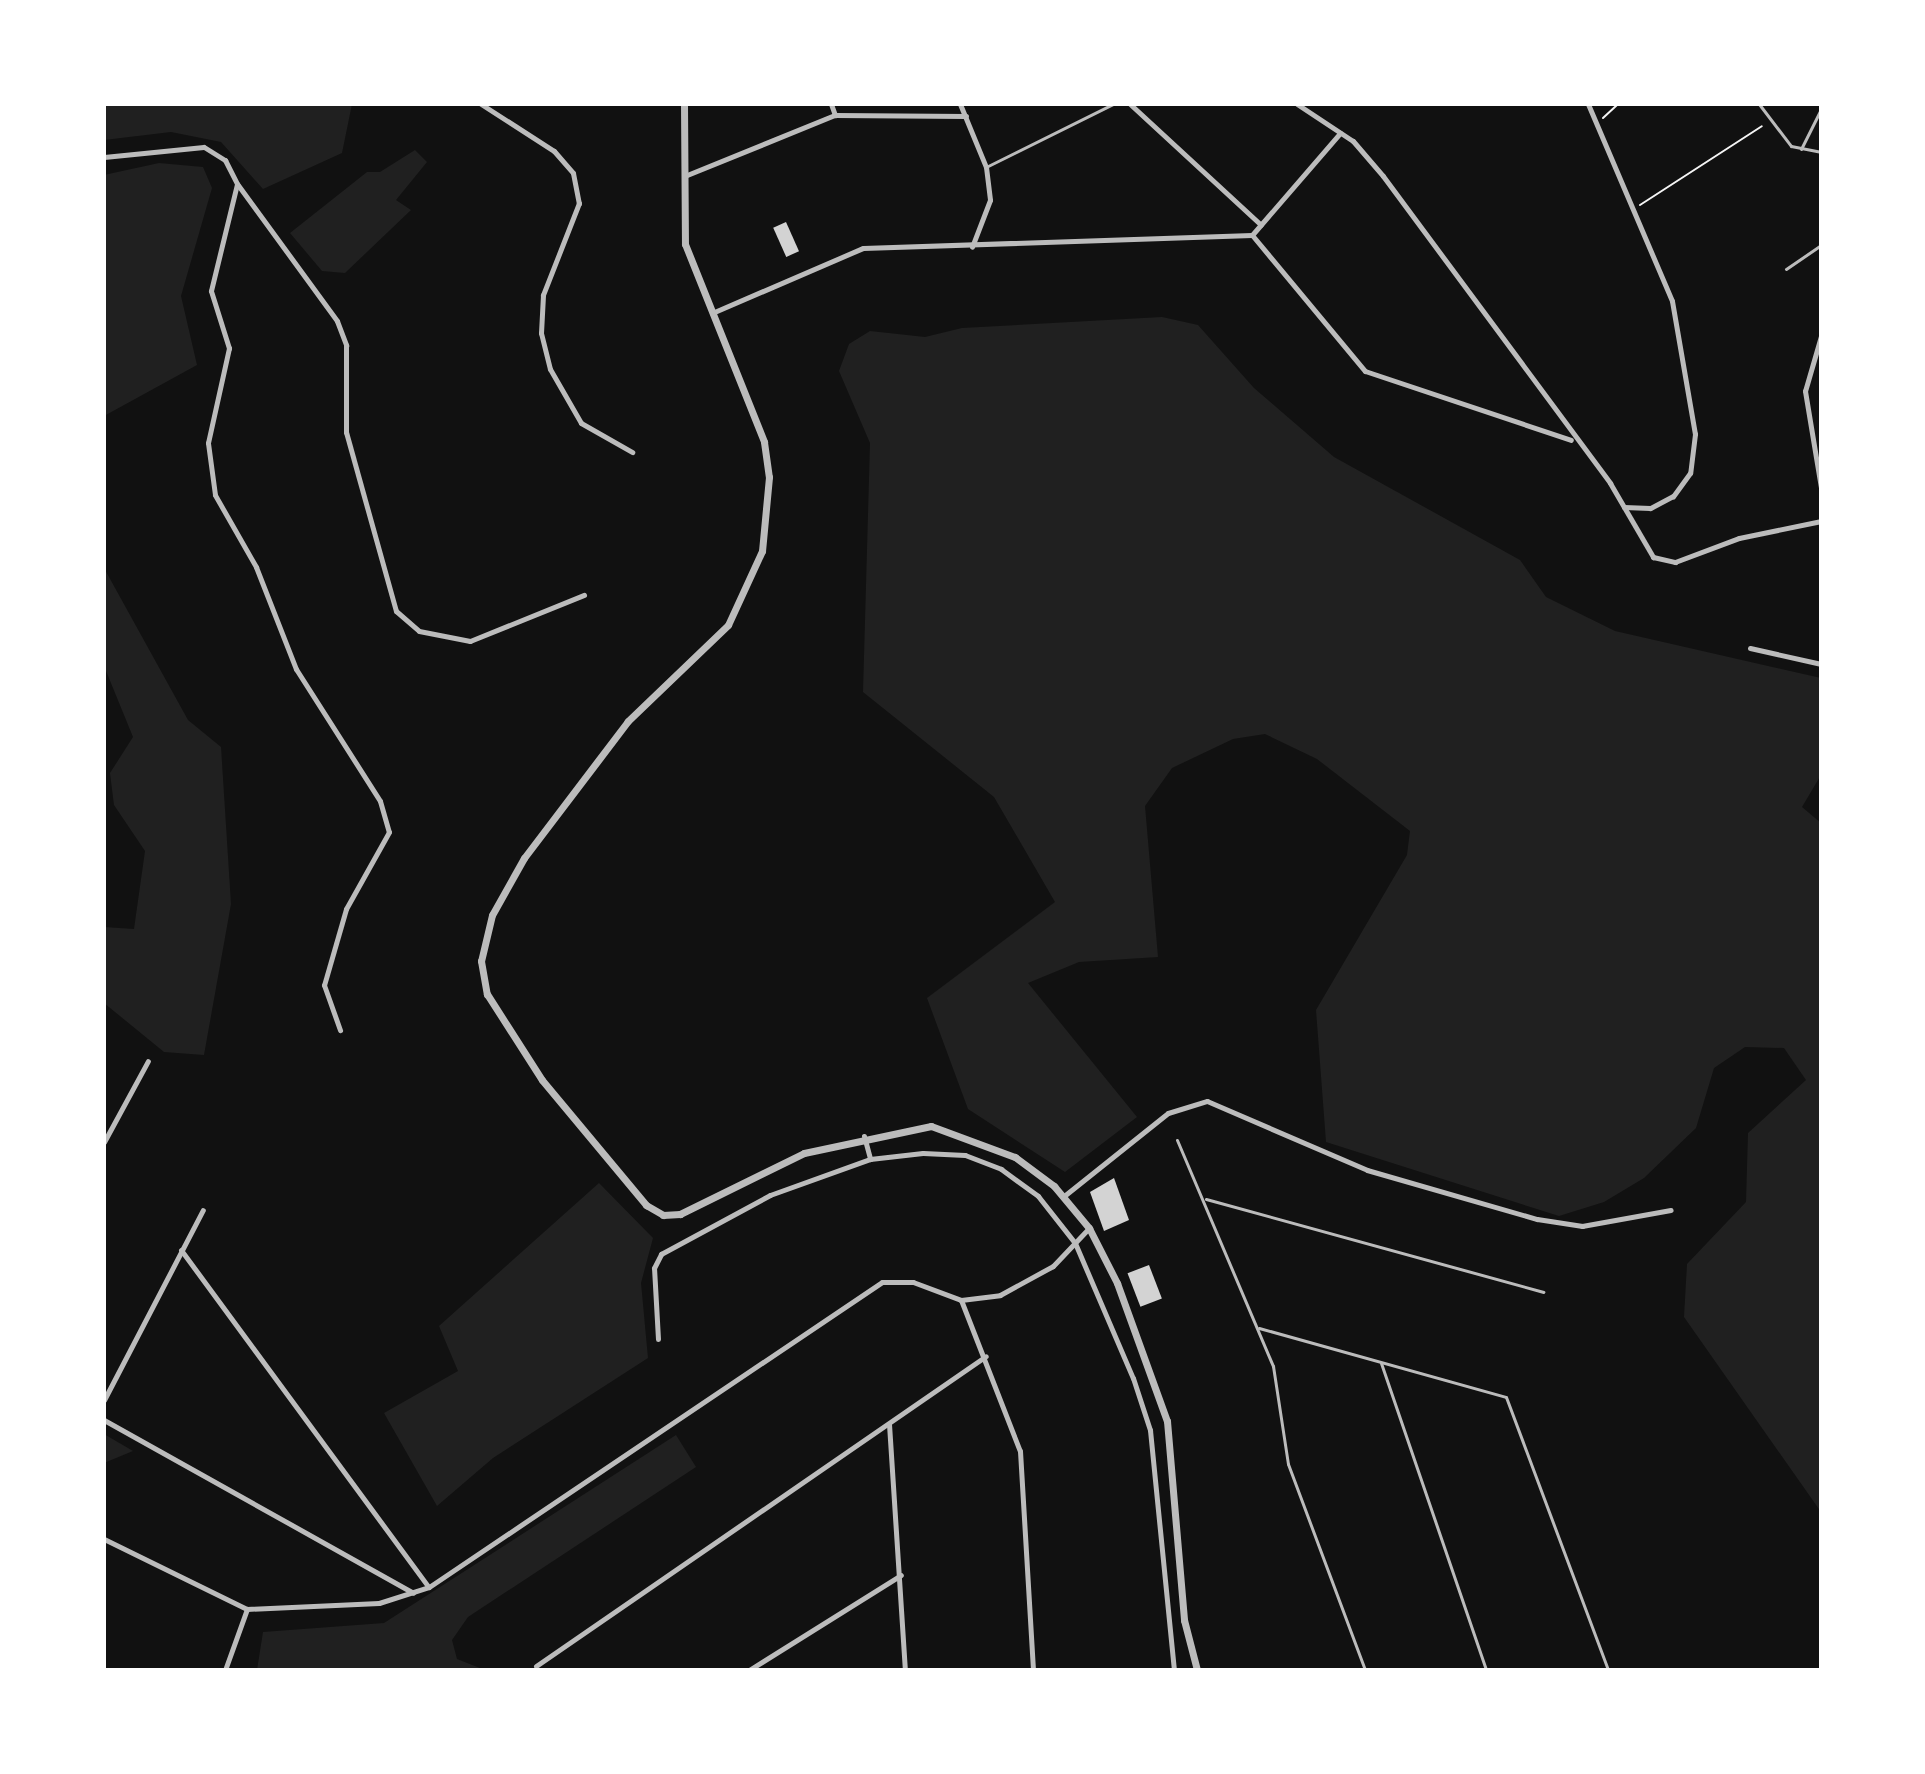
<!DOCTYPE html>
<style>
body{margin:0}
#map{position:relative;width:1925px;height:1774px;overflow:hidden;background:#111;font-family:"Varela Round",sans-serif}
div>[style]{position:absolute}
.green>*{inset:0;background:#202020}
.building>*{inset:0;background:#d3d3d3;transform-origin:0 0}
.path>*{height:2px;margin:-1px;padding:0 1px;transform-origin:1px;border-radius:1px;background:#f5f5f5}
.service>*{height:3px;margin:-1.5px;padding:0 1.5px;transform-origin:1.5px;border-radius:1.5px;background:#bcbcbc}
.minor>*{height:5px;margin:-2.5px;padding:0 2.5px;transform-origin:2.5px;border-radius:2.5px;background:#bcbcbc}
.tertiary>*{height:7px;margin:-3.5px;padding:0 3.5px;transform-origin:3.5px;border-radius:3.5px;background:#bcbcbc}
span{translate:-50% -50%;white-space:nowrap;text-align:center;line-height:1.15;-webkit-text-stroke:6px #fff;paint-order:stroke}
.frame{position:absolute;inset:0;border:106px solid #fff;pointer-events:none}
</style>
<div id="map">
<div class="green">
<i style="clip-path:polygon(104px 104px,352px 104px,342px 153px,263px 189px,221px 142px,171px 132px,104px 140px)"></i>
<i style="clip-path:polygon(415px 150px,427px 162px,396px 200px,411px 210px,345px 273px,322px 271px,290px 233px,367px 172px,380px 172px)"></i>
<i style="clip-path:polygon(159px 163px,203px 167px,212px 188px,181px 296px,197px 365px,104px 416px,104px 175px)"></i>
<i style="clip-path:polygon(1162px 317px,1198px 325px,1254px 388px,1334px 457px,1520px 560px,1546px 597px,1615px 631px,1821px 678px,1821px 775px,1802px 807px,1821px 823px,1821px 1512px,1684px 1317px,1687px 1264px,1746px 1202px,1748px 1133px,1806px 1080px,1784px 1048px,1745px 1047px,1714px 1068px,1696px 1128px,1644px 1178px,1604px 1202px,1559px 1216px,1326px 1142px,1316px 1010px,1407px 855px,1410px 831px,1317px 759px,1265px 734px,1233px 739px,1172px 768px,1145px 806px,1158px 957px,1079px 962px,1028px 983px,1137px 1117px,1065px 1172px,968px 1109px,927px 998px,1055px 902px,994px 797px,863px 692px,870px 443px,839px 371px,849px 344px,870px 331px,925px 337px,962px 328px)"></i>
<i style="clip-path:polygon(104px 568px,188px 720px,221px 747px,231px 904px,204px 1055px,164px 1052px,104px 1003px,104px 927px,134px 929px,145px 851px,114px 805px,110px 773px,133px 737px,104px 666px)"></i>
<i style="clip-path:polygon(599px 1183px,653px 1238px,641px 1283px,648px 1358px,493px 1458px,437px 1506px,384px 1413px,458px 1371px,439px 1326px)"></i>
<i style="clip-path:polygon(104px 1434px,133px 1451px,104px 1463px)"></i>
<i style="clip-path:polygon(676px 1435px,696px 1467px,468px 1617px,452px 1640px,457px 1659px,485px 1670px,257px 1670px,263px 1632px,384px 1623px)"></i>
</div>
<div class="building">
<i style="left:786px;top:222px;width:32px;height:14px;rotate:66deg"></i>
<i style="clip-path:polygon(1114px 1178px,1129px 1220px,1104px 1231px,1090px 1192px)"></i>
<i style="left:1149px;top:1265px;width:36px;height:23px;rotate:69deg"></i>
</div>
<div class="path">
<i style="left:1603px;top:118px;width:21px;rotate:-43deg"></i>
<i style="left:1640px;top:205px;width:145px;rotate:-32.9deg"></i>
</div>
<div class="service">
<i style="left:1759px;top:104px;width:53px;rotate:52.7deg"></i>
<i style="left:1791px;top:146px;width:31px;rotate:11deg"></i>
<i style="left:1801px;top:149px;width:45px;rotate:-63.4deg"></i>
<i style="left:986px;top:167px;width:142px;rotate:-26.4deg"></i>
<i style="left:1786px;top:269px;width:42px;rotate:-34.4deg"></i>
<i style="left:1177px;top:1140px;width:246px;rotate:67deg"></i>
<i style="left:1273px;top:1366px;width:99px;rotate:81.3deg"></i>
<i style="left:1288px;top:1464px;width:220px;rotate:69.5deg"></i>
<i style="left:1206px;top:1199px;width:350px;rotate:15.4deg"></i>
<i style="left:1259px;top:1328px;width:256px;rotate:15.6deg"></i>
<i style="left:1506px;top:1397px;width:291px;rotate:69.5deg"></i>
<i style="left:1381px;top:1363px;width:324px;rotate:71.1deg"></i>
</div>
<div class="minor">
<i style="left:481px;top:104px;width:87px;rotate:32.8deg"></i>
<i style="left:554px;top:151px;width:29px;rotate:49deg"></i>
<i style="left:573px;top:173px;width:31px;rotate:79deg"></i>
<i style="left:579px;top:203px;width:99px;rotate:111.4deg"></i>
<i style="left:543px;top:295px;width:38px;rotate:93deg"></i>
<i style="left:541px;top:333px;width:37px;rotate:76deg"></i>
<i style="left:550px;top:369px;width:62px;rotate:60.1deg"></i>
<i style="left:581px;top:423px;width:59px;rotate:29.6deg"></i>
<i style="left:831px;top:104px;width:12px;rotate:70deg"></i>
<i style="left:960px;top:104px;width:68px;rotate:67.6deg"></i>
<i style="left:986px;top:167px;width:33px;rotate:83deg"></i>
<i style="left:990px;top:200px;width:50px;rotate:111deg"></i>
<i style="left:1130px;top:104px;width:178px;rotate:42.7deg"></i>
<i style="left:1297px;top:104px;width:67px;rotate:33.5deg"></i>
<i style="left:1353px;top:141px;width:46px;rotate:49.4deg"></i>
<i style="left:1383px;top:176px;width:382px;rotate:53.5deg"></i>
<i style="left:1610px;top:483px;width:86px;rotate:59.8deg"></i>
<i style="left:1653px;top:557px;width:23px;rotate:13deg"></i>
<i style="left:1675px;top:562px;width:68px;rotate:-20.6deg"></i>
<i style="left:1739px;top:538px;width:84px;rotate:-11.7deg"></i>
<i style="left:1588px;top:104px;width:214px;rotate:66.9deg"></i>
<i style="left:1672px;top:301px;width:135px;rotate:80.2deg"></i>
<i style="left:1695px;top:434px;width:39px;rotate:97deg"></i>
<i style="left:1690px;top:473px;width:29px;rotate:126deg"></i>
<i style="left:1673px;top:496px;width:26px;rotate:152deg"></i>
<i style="left:1650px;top:508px;width:26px;rotate:-178deg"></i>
<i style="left:104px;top:157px;width:100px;rotate:-5.7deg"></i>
<i style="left:204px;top:147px;width:25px;rotate:32deg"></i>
<i style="left:225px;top:160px;width:27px;rotate:63deg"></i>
<i style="left:237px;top:184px;width:110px;rotate:103.7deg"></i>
<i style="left:211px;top:291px;width:60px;rotate:72.5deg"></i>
<i style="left:229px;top:348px;width:97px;rotate:102.5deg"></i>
<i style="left:208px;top:443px;width:52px;rotate:82.3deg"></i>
<i style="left:215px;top:495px;width:83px;rotate:60.3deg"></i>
<i style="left:256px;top:567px;width:110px;rotate:68.6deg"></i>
<i style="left:296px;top:669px;width:156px;rotate:57.5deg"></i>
<i style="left:380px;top:801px;width:32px;rotate:74deg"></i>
<i style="left:389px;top:832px;width:88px;rotate:119.2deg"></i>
<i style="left:346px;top:909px;width:79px;rotate:106.1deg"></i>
<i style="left:324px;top:985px;width:48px;rotate:70.4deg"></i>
<i style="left:687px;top:175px;width:160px;rotate:-22.1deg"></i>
<i style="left:835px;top:115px;width:131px;rotate:0.4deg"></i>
<i style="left:238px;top:185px;width:168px;rotate:53.9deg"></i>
<i style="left:337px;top:321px;width:26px;rotate:69deg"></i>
<i style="left:346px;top:345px;width:87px;rotate:90deg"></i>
<i style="left:346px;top:432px;width:186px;rotate:74.4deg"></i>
<i style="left:396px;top:611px;width:30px;rotate:41deg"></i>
<i style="left:419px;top:631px;width:52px;rotate:11.1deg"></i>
<i style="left:470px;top:641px;width:123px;rotate:-22deg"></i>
<i style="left:1252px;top:235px;width:177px;rotate:50.3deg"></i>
<i style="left:1365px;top:371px;width:217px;rotate:18.5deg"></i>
<i style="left:1252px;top:235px;width:135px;rotate:-49.2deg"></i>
<i style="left:712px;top:313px;width:164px;rotate:-23.3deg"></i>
<i style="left:863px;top:248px;width:389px;rotate:-1.9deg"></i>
<i style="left:1821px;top:336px;width:57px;rotate:106.2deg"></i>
<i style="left:1805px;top:391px;width:98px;rotate:80.6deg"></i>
<i style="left:1750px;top:648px;width:73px;rotate:12.7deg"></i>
<i style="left:864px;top:1136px;width:24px;rotate:75deg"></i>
<i style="left:104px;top:1142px;width:92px;rotate:-61.5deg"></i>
<i style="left:1064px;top:1196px;width:133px;rotate:-38.6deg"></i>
<i style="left:1168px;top:1113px;width:41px;rotate:-17.1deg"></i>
<i style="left:1207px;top:1101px;width:174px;rotate:23.3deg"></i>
<i style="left:1367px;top:1170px;width:177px;rotate:16.1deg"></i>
<i style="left:1537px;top:1219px;width:46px;rotate:8.8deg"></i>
<i style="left:1582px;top:1226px;width:90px;rotate:-10.2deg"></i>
<i style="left:181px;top:1250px;width:418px;rotate:53.7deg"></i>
<i style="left:961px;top:1300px;width:162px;rotate:68.7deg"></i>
<i style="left:1020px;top:1451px;width:219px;rotate:86.6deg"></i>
<i style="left:658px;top:1339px;width:71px;rotate:-93.2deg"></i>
<i style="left:654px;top:1268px;width:16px;rotate:-63deg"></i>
<i style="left:661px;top:1254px;width:124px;rotate:-28.4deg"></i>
<i style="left:770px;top:1195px;width:106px;rotate:-19.8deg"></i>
<i style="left:870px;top:1159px;width:53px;rotate:-6.5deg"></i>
<i style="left:923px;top:1153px;width:42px;rotate:2.7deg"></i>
<i style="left:965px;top:1155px;width:39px;rotate:21deg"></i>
<i style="left:1001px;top:1169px;width:46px;rotate:36.1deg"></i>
<i style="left:1038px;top:1196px;width:60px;rotate:51.8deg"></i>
<i style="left:1075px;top:1243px;width:147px;rotate:66.8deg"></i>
<i style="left:1133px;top:1378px;width:55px;rotate:71.9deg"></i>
<i style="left:1150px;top:1430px;width:241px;rotate:84.3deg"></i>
<i style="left:104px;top:1400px;width:214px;rotate:-62.5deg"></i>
<i style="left:104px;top:1420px;width:354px;rotate:29.2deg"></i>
<i style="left:889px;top:1424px;width:247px;rotate:86.3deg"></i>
<i style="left:104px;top:1539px;width:159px;rotate:26.1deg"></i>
<i style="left:536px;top:1666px;width:546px;rotate:-34.56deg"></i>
<i style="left:225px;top:1670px;width:65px;rotate:-70.2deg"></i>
<i style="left:247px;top:1609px;width:132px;rotate:-2.6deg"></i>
<i style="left:379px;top:1603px;width:52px;rotate:-17.7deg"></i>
<i style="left:429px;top:1587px;width:546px;rotate:-33.95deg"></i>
<i style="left:882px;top:1282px;width:31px"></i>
<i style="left:913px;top:1282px;width:51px;rotate:20.6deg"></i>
<i style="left:961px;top:1300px;width:39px;rotate:-7deg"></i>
<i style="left:1000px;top:1295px;width:60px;rotate:-28.7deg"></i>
<i style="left:1053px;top:1266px;width:52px;rotate:-46.5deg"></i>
<i style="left:749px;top:1670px;width:179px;rotate:-32deg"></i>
</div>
<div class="tertiary">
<i style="left:684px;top:104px;width:140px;rotate:89.6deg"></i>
<i style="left:685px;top:244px;width:213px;rotate:68.2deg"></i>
<i style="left:764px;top:442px;width:35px;rotate:82deg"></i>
<i style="left:769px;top:477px;width:74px;rotate:95.4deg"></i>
<i style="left:762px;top:551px;width:81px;rotate:114.7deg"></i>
<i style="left:728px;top:625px;width:139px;rotate:136.2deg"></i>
<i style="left:628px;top:721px;width:172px;rotate:127.2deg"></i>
<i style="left:524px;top:858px;width:65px;rotate:119.3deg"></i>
<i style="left:492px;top:915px;width:47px;rotate:103.4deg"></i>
<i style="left:481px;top:961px;width:34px;rotate:80deg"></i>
<i style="left:487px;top:994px;width:102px;rotate:57.4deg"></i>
<i style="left:542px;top:1080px;width:163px;rotate:50.2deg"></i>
<i style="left:646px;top:1205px;width:20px;rotate:30deg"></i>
<i style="left:663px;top:1215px;width:17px;rotate:-3deg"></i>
<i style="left:680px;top:1214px;width:138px;rotate:-26.2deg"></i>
<i style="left:804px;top:1153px;width:130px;rotate:-12deg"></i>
<i style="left:931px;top:1126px;width:90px;rotate:20.3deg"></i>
<i style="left:1015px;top:1157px;width:49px;rotate:36.6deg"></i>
<i style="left:1054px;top:1186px;width:55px;rotate:50.2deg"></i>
<i style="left:1089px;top:1228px;width:62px;rotate:63deg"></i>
<i style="left:1117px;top:1283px;width:147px;rotate:70.1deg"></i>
<i style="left:1167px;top:1421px;width:200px;rotate:85.1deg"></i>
<i style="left:1184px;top:1620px;width:52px;rotate:75.4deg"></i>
</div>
<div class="frame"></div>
</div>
